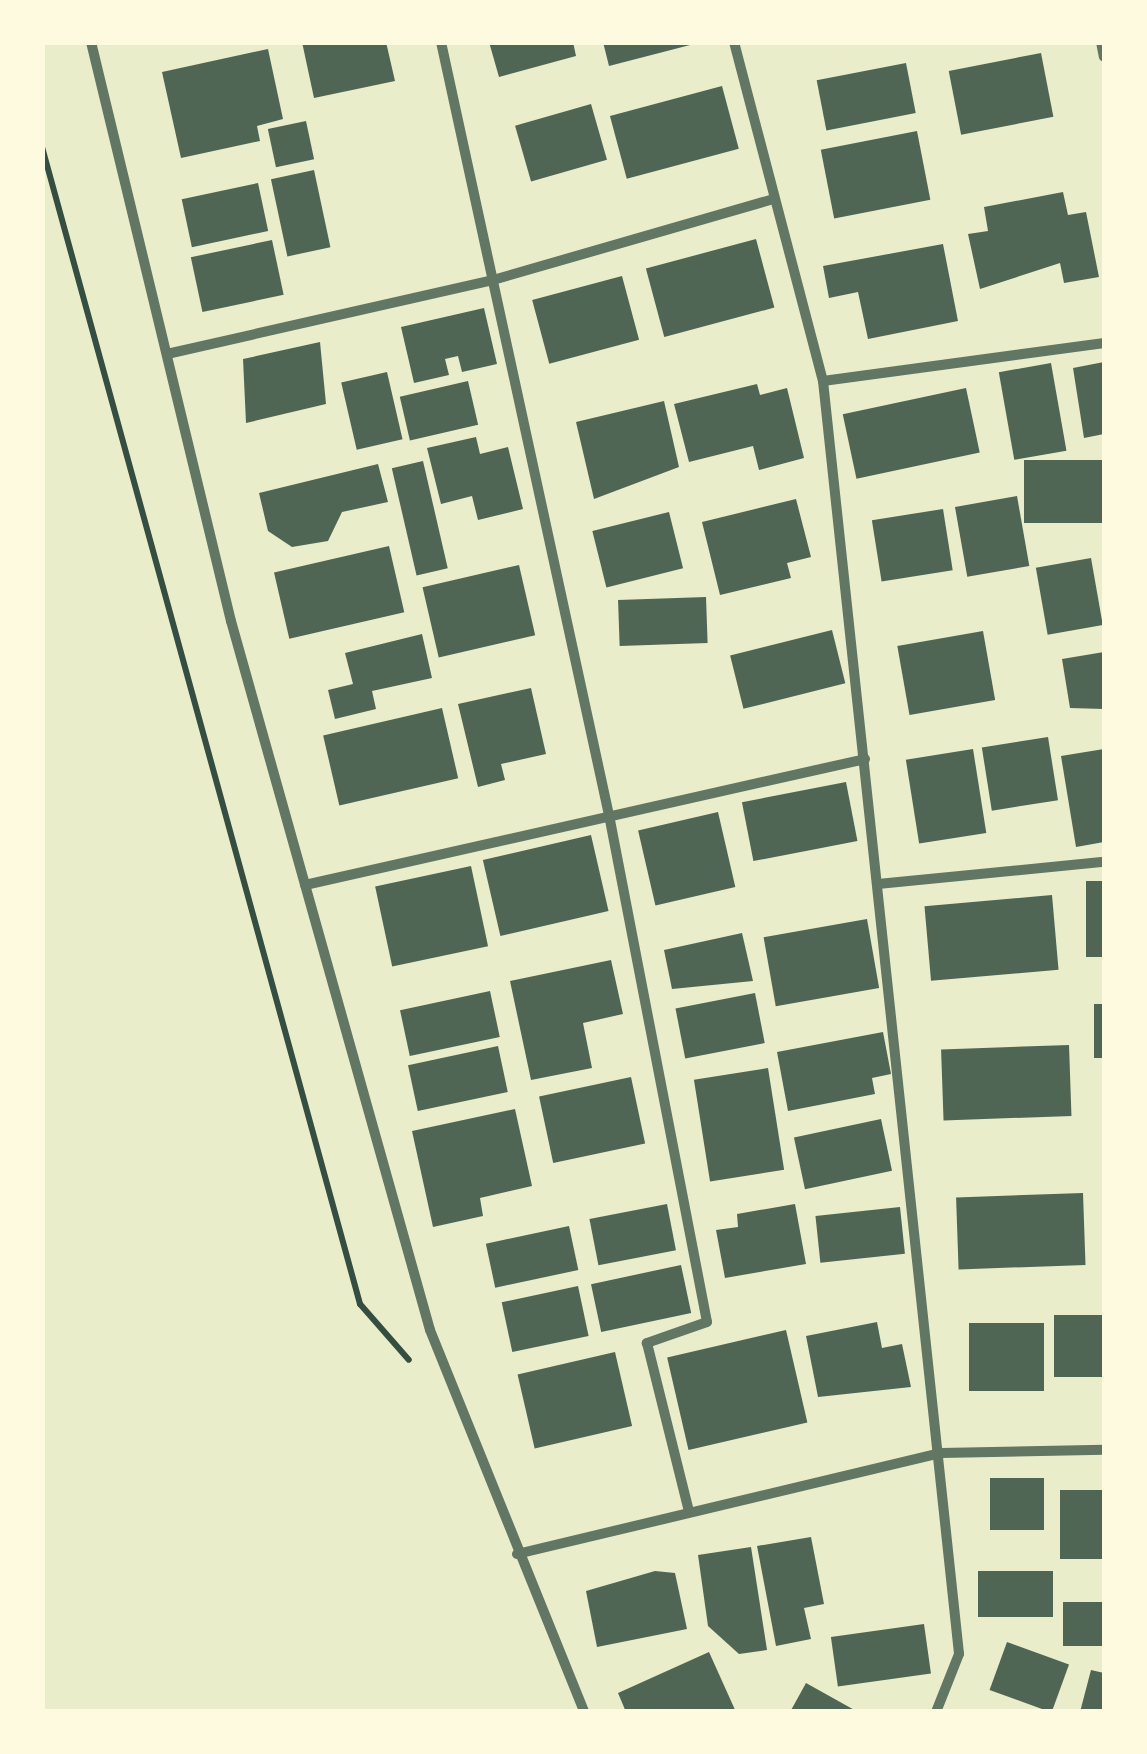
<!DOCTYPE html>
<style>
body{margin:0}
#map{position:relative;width:1147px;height:1754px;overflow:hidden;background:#e9edc9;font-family:Raleway,sans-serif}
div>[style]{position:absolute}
.building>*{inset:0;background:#4f6655;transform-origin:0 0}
.path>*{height:6px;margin:-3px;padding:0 3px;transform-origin:3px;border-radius:3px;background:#344e41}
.minor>*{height:10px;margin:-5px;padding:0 5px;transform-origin:5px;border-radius:5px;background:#617663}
span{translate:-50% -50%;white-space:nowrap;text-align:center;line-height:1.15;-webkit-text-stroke:8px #fefae0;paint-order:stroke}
.frame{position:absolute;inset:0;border:45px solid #fefae0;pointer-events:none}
</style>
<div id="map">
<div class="building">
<i style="clip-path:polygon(302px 42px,386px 42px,395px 81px,314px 98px)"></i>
<i style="clip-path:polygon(489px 42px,573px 42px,576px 56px,499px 77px)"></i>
<i style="clip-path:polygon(603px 42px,694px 42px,694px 44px,609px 66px)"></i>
<i style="clip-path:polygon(268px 49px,283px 119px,257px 126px,260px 141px,181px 158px,162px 72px)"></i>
<i style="left:1041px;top:53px;width:65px;height:94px;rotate:79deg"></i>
<i style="left:906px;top:63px;width:51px;height:91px;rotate:79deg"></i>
<i style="left:722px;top:86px;width:65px;height:116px;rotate:75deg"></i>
<i style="left:591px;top:104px;width:58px;height:79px;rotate:74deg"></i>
<i style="left:306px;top:121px;width:39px;height:39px;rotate:78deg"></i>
<i style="left:917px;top:131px;width:70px;height:98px;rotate:79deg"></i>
<i style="left:314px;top:170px;width:79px;height:44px;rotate:78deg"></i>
<i style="left:258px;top:183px;width:49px;height:78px;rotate:78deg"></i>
<i style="clip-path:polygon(1063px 192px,1068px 215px,1086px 212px,1099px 277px,1064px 283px,1060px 263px,980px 289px,968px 234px,988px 231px,984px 207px)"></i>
<i style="left:756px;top:239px;width:71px;height:114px;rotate:75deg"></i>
<i style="left:272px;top:240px;width:56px;height:83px;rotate:78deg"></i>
<i style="clip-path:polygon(943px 244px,958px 321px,868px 339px,858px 292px,829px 298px,823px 266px)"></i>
<i style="left:622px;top:276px;width:66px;height:93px;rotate:75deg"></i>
<i style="clip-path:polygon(484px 308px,497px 364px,462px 372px,458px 356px,445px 359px,449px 375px,414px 383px,401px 327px)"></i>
<i style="clip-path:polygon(320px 342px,326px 404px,246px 423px,243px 359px)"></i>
<i style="clip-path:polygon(1104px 362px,1104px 434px,1084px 438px,1073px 368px)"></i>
<i style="left:1051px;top:363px;width:89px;height:53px;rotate:80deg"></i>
<i style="left:387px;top:372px;width:69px;height:47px;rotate:77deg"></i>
<i style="left:468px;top:381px;width:45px;height:70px;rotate:77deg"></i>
<i style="clip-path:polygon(757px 384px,760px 395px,787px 388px,804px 458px,759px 470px,753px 446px,689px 462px,674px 404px)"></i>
<i style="left:966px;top:388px;width:66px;height:126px;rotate:78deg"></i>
<i style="clip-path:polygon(664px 401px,679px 467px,594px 499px,576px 422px)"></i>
<i style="clip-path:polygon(476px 437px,480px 454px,508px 447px,523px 509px,478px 520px,472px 496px,441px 504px,427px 448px)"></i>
<i style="left:1104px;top:460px;width:63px;height:80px;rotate:90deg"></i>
<i style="left:423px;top:461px;width:110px;height:32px;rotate:77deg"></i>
<i style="clip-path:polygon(378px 464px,388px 502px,342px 512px,328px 541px,292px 547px,268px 531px,259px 493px)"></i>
<i style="left:1017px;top:496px;width:71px;height:63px;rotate:80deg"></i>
<i style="clip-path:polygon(796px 499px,811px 557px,787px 563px,791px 578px,720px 595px,702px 522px)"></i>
<i style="left:943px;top:509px;width:62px;height:72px;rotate:81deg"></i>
<i style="left:669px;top:512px;width:58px;height:79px;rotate:76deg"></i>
<i style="left:389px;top:546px;width:68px;height:118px;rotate:77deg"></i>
<i style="left:1091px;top:558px;width:68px;height:56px;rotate:80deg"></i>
<i style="left:519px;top:565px;width:72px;height:99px;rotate:77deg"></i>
<i style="left:706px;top:597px;width:46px;height:88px;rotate:88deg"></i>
<i style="left:832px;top:630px;width:55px;height:105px;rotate:76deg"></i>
<i style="left:983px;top:631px;width:70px;height:87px;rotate:80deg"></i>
<i style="clip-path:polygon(422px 634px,432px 678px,372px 691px,376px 709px,335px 719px,328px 690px,353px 684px,345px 653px)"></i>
<i style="clip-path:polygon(1104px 652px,1104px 709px,1070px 708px,1062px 659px)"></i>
<i style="clip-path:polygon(531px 688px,546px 754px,501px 764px,505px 780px,478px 787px,458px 704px)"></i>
<i style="left:442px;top:708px;width:72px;height:122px;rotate:77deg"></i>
<i style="left:1048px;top:737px;width:64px;height:67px;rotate:81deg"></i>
<i style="left:973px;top:749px;width:85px;height:68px;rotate:81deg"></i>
<i style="clip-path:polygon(1104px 749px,1104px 842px,1076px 847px,1061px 756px)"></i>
<i style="left:846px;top:782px;width:60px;height:106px;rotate:79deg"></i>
<i style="left:718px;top:812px;width:77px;height:82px;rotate:77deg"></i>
<i style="left:591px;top:835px;width:78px;height:111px;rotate:77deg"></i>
<i style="left:471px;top:866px;width:82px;height:98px;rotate:78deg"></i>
<i style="left:1086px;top:881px;width:18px;height:76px"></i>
<i style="left:1052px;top:895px;width:75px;height:128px;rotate:85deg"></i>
<i style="left:867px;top:919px;width:70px;height:105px;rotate:80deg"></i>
<i style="clip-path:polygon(742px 933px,753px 981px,672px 989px,664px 950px)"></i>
<i style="clip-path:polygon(611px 960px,623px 1014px,583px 1023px,592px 1068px,531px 1080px,510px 981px)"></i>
<i style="left:490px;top:991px;width:47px;height:92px;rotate:78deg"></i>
<i style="left:755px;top:993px;width:51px;height:81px;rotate:79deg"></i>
<i style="left:1094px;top:1004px;width:10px;height:54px"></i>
<i style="clip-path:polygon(883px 1032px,891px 1074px,872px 1078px,875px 1094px,788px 1111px,777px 1052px)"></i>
<i style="left:1069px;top:1045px;width:71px;height:128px;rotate:88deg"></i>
<i style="left:498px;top:1046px;width:47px;height:92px;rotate:78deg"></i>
<i style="left:768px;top:1068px;width:103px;height:75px;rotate:81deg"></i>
<i style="left:631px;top:1077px;width:68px;height:94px;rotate:78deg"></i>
<i style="clip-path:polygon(515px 1109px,532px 1186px,480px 1198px,483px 1216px,433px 1227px,412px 1131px)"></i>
<i style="left:881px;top:1119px;width:53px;height:89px;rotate:78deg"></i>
<i style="left:1083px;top:1193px;width:72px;height:127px;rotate:88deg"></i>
<i style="left:667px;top:1204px;width:47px;height:79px;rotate:79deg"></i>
<i style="clip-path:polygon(795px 1204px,806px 1264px,725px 1278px,716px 1230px,738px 1227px,737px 1214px)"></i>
<i style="left:900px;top:1207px;width:47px;height:85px;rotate:84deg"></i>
<i style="left:569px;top:1226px;width:45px;height:85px;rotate:78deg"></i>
<i style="left:681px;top:1265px;width:49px;height:92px;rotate:78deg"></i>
<i style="left:578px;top:1286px;width:51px;height:78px;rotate:78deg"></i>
<i style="left:1104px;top:1315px;width:62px;height:50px;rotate:90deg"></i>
<i style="clip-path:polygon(877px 1322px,882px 1348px,902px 1344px,911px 1387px,818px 1397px,806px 1336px)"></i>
<i style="left:969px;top:1323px;width:75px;height:68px"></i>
<i style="left:786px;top:1330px;width:95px;height:122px;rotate:77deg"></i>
<i style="left:615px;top:1352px;width:76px;height:100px;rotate:77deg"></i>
<i style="left:1044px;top:1478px;width:52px;height:54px;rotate:90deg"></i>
<i style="left:1060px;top:1490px;width:44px;height:69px"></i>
<i style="clip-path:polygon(811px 1537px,824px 1604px,804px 1608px,811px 1639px,776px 1646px,757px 1546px)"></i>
<i style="clip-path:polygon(751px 1547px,767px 1650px,739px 1654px,708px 1626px,698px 1555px)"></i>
<i style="clip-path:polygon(655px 1571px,675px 1573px,687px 1629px,597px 1647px,586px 1591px)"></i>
<i style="left:978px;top:1571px;width:75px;height:46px"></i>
<i style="left:1104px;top:1602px;width:44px;height:41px;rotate:90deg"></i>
<i style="left:924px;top:1624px;width:50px;height:94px;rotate:82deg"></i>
<i style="left:1007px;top:1642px;width:66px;height:51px;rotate:20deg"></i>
<i style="clip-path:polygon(709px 1652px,736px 1712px,626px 1712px,618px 1693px)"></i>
<i style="clip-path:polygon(1091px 1670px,1104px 1673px,1104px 1712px,1080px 1712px)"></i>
<i style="clip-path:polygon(806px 1683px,858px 1712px,790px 1712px)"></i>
</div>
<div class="path">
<i style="left:42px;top:147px;width:1200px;rotate:74.63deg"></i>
<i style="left:360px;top:1304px;width:74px;rotate:48.8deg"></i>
</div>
<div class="minor">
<i style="left:91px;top:42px;width:596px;rotate:76.41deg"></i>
<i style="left:231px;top:621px;width:736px;rotate:74.32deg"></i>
<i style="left:430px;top:1330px;width:412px;rotate:68deg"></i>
<i style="left:441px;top:42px;width:791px;rotate:77.74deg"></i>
<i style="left:609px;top:815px;width:516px;rotate:79.06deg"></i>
<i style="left:707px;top:1322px;width:64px;rotate:160.7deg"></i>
<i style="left:647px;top:1343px;width:170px;rotate:76deg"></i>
<i style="left:734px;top:42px;width:350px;rotate:75.3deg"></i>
<i style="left:823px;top:381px;width:1280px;rotate:83.9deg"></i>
<i style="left:959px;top:1654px;width:62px;rotate:111.6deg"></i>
<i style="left:1101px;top:42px;width:15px;rotate:79deg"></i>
<i style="left:167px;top:354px;width:334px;rotate:-12.8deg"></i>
<i style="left:493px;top:280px;width:292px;rotate:-16.1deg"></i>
<i style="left:823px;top:381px;width:284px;rotate:-7.7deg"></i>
<i style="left:878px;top:884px;width:227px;rotate:-5.6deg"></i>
<i style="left:305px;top:885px;width:574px;rotate:-12.68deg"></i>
<i style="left:517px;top:1554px;width:436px;rotate:-13.4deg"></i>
<i style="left:941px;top:1453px;width:163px;rotate:-1.1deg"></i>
</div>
<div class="frame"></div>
</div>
